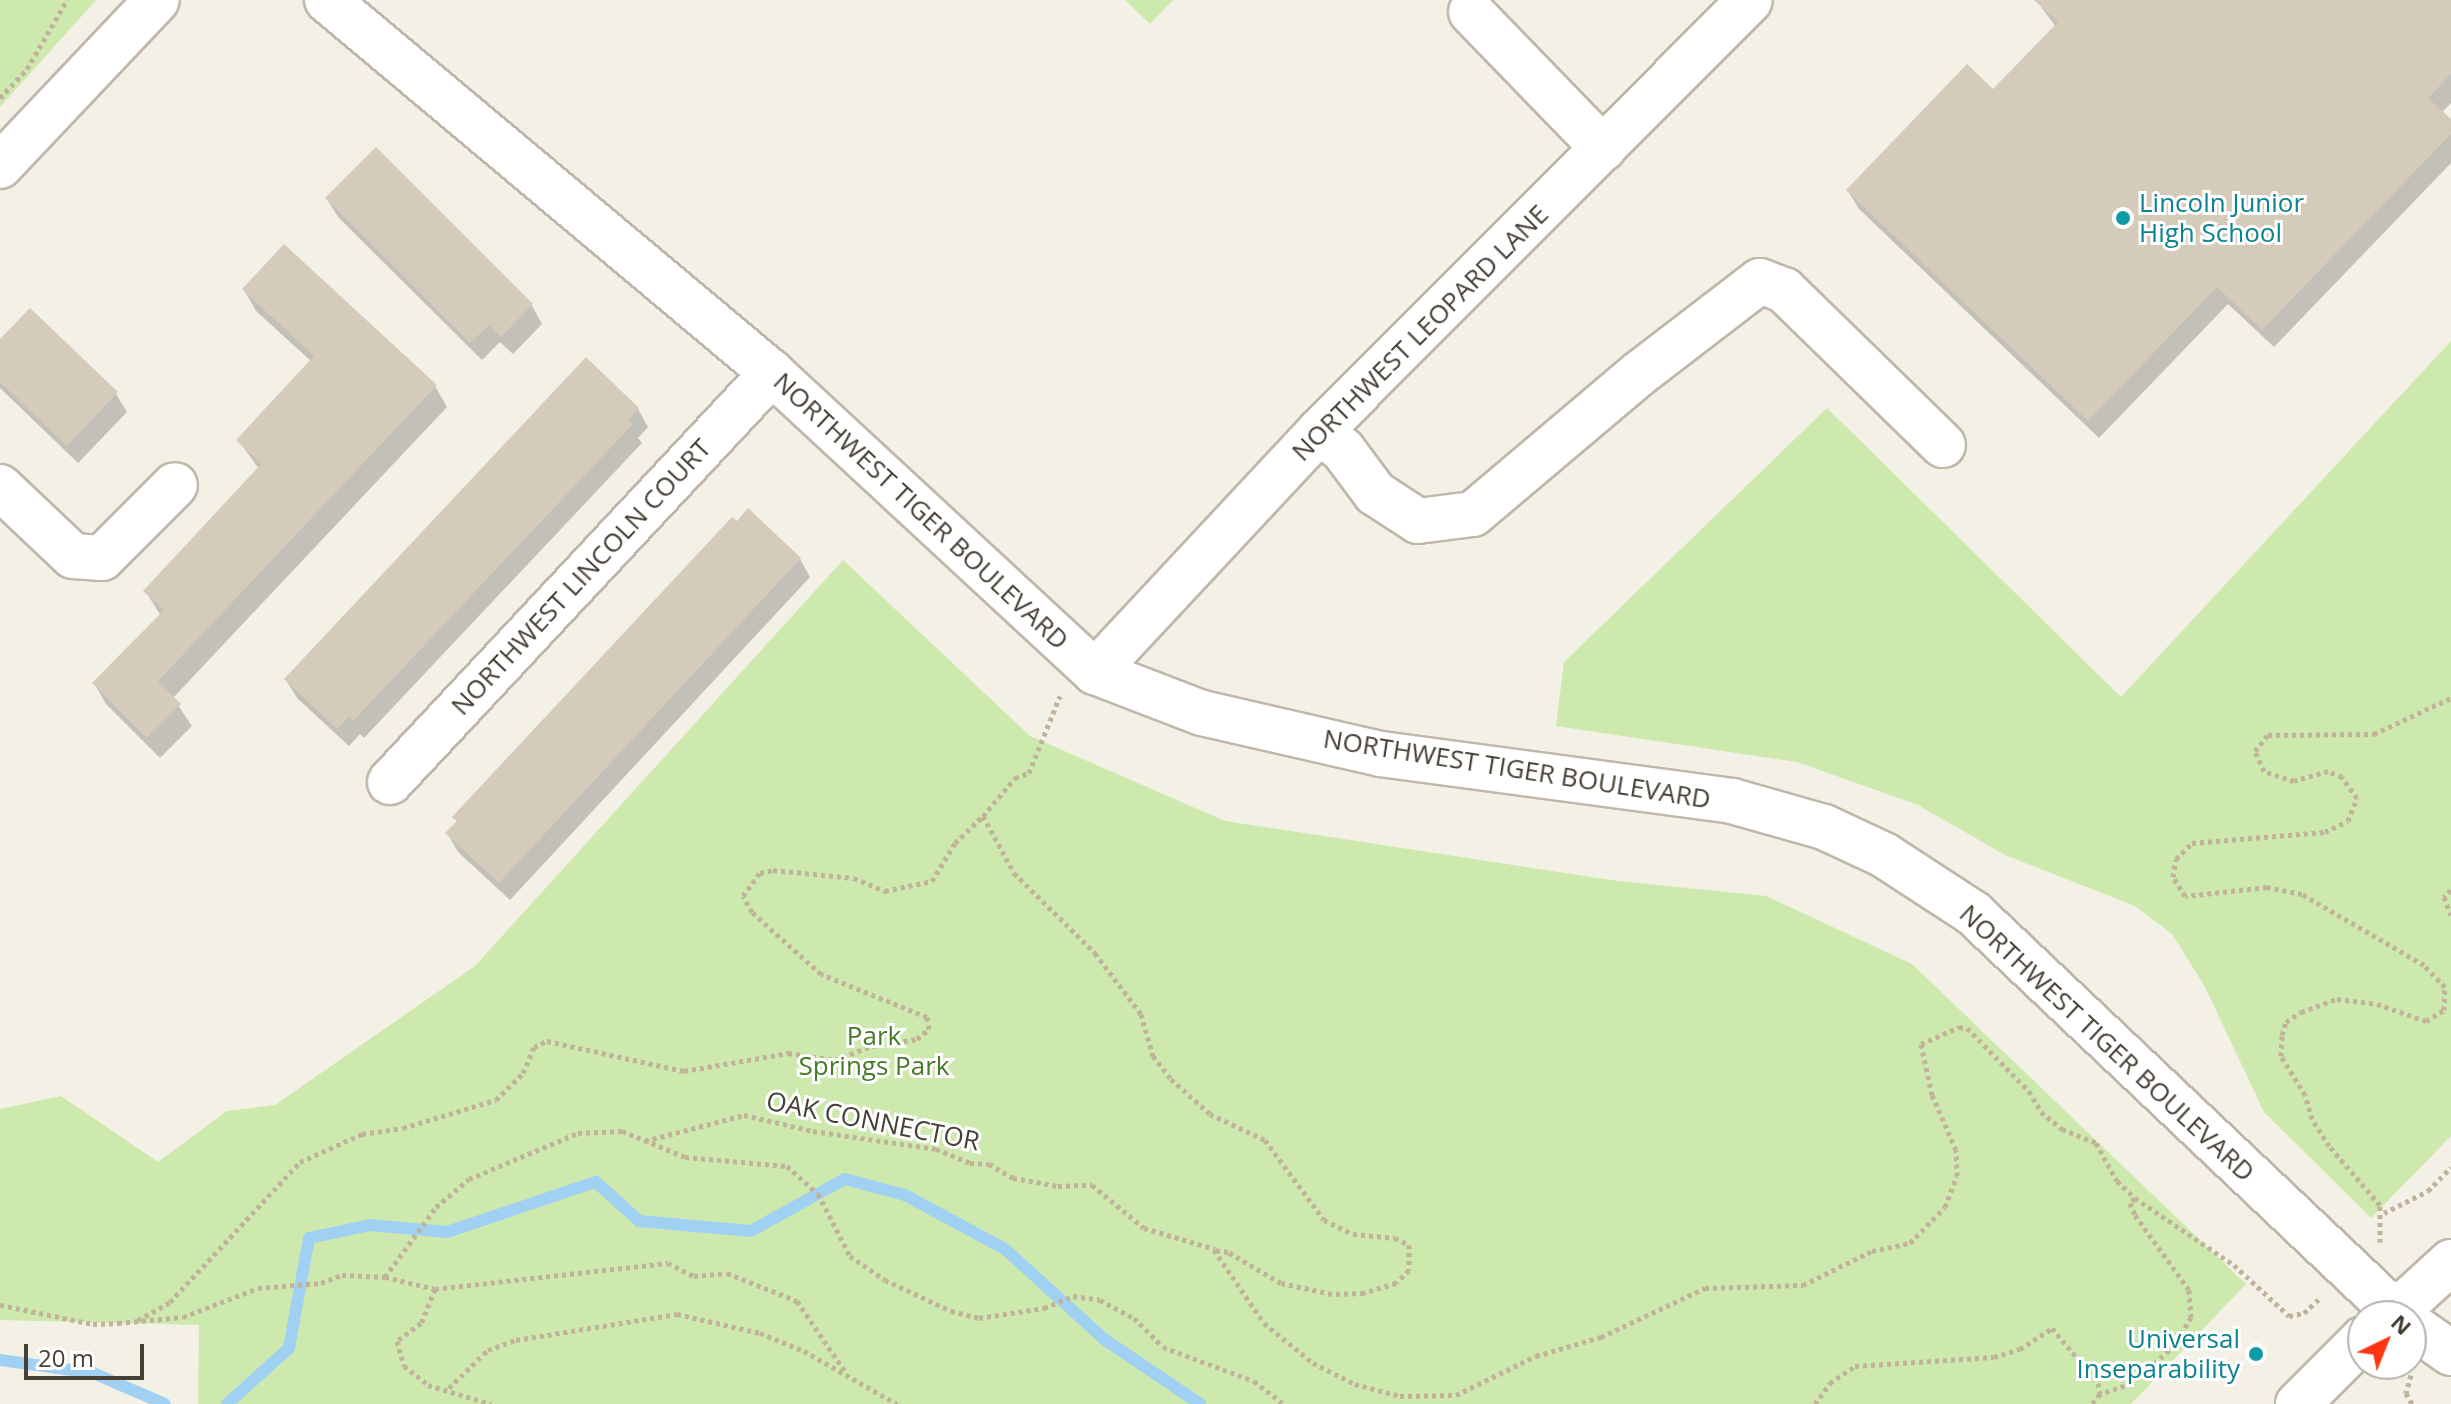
<!DOCTYPE html>
<style>
body{margin:0}
#map{position:relative;width:2451px;height:1404px;overflow:hidden;background:#f3f0e6;font-family:"Open Sans",sans-serif}
div>[style]{position:absolute}
.green>*{inset:0;background:#cee9ae}
.shadow>*{inset:0;background:#0003}
.stream>*{height:12px;margin:-6px;padding:0 6px;transform-origin:6px;border-radius:6px;background:#a1d1f2}
.building>*{inset:0;background:#d5cbbb}
.path>*{height:5px;margin-top:-2.5px;transform-origin:0;background:repeating-linear-gradient(90deg,#c1b39a 0 4px,transparent 0 8px)}
.roads{filter:drop-shadow(2px 0 #bfb7a9) drop-shadow(-2px 0 #bfb7a9) drop-shadow(0 2px #bfb7a9) drop-shadow(0 -2px #bfb7a9)}
.minor>*{height:44px;margin:-22px;padding:0 22px;transform-origin:22px;border-radius:22px;background:#fff}
.dots>*{width:22px;height:22px;translate:-50% -50%;box-sizing:border-box;border:4px solid #fff;border-radius:50%}
span{translate:-50% -50%;white-space:nowrap;text-align:center;line-height:1.15;-webkit-text-stroke:6px #fff;paint-order:stroke}
.culture-label{font-size:26px;color:#0d838f}
.left{translate:0 -50%;text-align:left}
.right{translate:-100% -50%;text-align:right}
.street-label{font-size:26px;color:#474035}
.park-label{font-size:26px;color:#477a27}
.north{position:absolute;left:2347px;top:1300px;width:80px;height:80px;box-sizing:border-box;background:#fff;border:2px solid #b5b3ae;border-radius:50%;rotate:43deg;font-size:22px;font-weight:700;line-height:32px;text-align:center;color:#474035}
.north::after{content:'';display:block;margin:auto;width:28px;height:36px;background:#fe3613;clip-path:polygon(50% 0,100% 100%,50% 72%,0 100%)}
.scale{position:absolute;left:24px;top:1344px;width:120px;height:36px;box-sizing:border-box;border:4px solid #474035;border-top:0;padding-left:10px;font-size:24px;line-height:28px;white-space:nowrap;color:#474035;-webkit-text-stroke:6px #fff;paint-order:stroke}
</style>
<div id="map">
<div class="green">
<i style="clip-path:polygon(0 0,96px 0,0 107px)"></i>
<i style="clip-path:polygon(1125px 0,1173px 0,1150px 24px)"></i>
<i style="clip-path:polygon(2451px 341px,2451px 1136px,2371px 1218px,2264px 1112px,2204px 985px,2172px 934px,2135px 906px,2005px 855px,1918px 805px,1797px 762px,1556px 726px,1564px 662px,1827px 408px,2121px 697px)"></i>
<i style="clip-path:polygon(843px 560px,1030px 736px,1225px 821px,1618px 881px,1766px 896px,1912px 964px,2246px 1284px,2131px 1404px,198px 1404px,199px 1325px,0 1320px,0 1109px,61px 1096px,158px 1162px,227px 1111px,275px 1105px,475px 966px)"></i>
</div>
<div class="shadow">
<i style="clip-path:polygon(2036px 0,2451px 0,2451px 103px,2441px 113px,2451px 122px,2451px 163px,2274px 347px,2228px 304px,2099px 438px,1859px 209px,1848px 191px,1993px 92px,2056px 27px)"></i>
<i style="clip-path:polygon(376px 150px,532px 306px,542px 324px,513px 354px,500px 342px,482px 360px,338px 217px,327px 199px)"></i>
<i style="clip-path:polygon(244px 290px,435px 386px,447px 407px,173px 698px,192px 726px,160px 758px,106px 704px,94px 683px,161px 616px,146px 592px,259px 469px,238px 440px,312px 362px,256px 311px)"></i>
<i style="clip-path:polygon(0 342px,116px 394px,127px 412px,78px 463px,0 388px)"></i>
<i style="clip-path:polygon(638px 409px,648px 427px,638px 438px,642px 443px,364px 738px,360px 734px,349px 746px,297px 698px,286px 680px)"></i>
<i style="clip-path:polygon(800px 559px,810px 577px,510px 900px,458px 852px,448px 834px,458px 823px,455px 817px)"></i>
</div>
<div class="stream">
<i style="left:0;top:1360px;width:94px;rotate:8deg"></i>
<i style="left:93px;top:1373px;width:78px;rotate:23.3deg"></i>
<i style="left:227px;top:1404px;width:84px;rotate:-42.1deg"></i>
<i style="left:289px;top:1348px;width:112px;rotate:-79.7deg"></i>
<i style="left:309px;top:1238px;width:62px;rotate:-12deg"></i>
<i style="left:370px;top:1225px;width:77px;rotate:5.2deg"></i>
<i style="left:447px;top:1232px;width:157px;rotate:-18.6deg"></i>
<i style="left:596px;top:1182px;width:58px;rotate:42.2deg"></i>
<i style="left:639px;top:1221px;width:112px;rotate:5.1deg"></i>
<i style="left:751px;top:1231px;width:107px;rotate:-29deg"></i>
<i style="left:845px;top:1179px;width:62px;rotate:14.9deg"></i>
<i style="left:905px;top:1195px;width:114px;rotate:28.4deg"></i>
<i style="left:1005px;top:1249px;width:134px;rotate:42.3deg"></i>
<i style="left:1104px;top:1339px;width:116px;rotate:34.1deg"></i>
</div>
<div class="building">
<i style="clip-path:polygon(2034px 0,2451px 0,2451px 74px,2428px 98px,2451px 119px,2451px 134px,2262px 330px,2217px 287px,2088px 421px,1846px 190px,1967px 64px,1993px 89px,2058px 22px)"></i>
<i style="clip-path:polygon(376px 147px,533px 304px,501px 337px,489px 325px,470px 343px,325px 198px)"></i>
<i style="clip-path:polygon(284px 244px,437px 385px,158px 681px,181px 704px,147px 738px,92px 683px,164px 610px,143px 591px,261px 464px,236px 440px,314px 356px,242px 289px)"></i>
<i style="clip-path:polygon(30px 308px,118px 392px,67px 446px,0 382px,0 339px)"></i>
<i style="clip-path:polygon(586px 357px,639px 408px,628px 420px,633px 424px,353px 721px,349px 717px,337px 729px,284px 679px)"></i>
<i style="clip-path:polygon(748px 508px,801px 558px,499px 883px,445px 833px,457px 821px,452px 817px,732px 517px,737px 521px)"></i>
</div>
<div class="path">
<i style="left:0;top:98px;width:40px;rotate:-47deg"></i>
<i style="left:27px;top:69px;width:80px;rotate:-59.9deg"></i>
<i style="left:983px;top:816px;width:50px;rotate:-49.9deg"></i>
<i style="left:1015px;top:778px;width:15px;rotate:-20deg"></i>
<i style="left:1029px;top:773px;width:83px;rotate:-68.1deg"></i>
<i style="left:2451px;top:890px;width:10px;rotate:135deg"></i>
<i style="left:2444px;top:897px;width:19px;rotate:69deg"></i>
<i style="left:645px;top:1141px;width:102px;rotate:-14.7deg"></i>
<i style="left:744px;top:1115px;width:71px;rotate:13.1deg"></i>
<i style="left:813px;top:1131px;width:124px;rotate:8.3deg"></i>
<i style="left:936px;top:1149px;width:37px;rotate:22deg"></i>
<i style="left:970px;top:1163px;width:19px;rotate:3deg"></i>
<i style="left:989px;top:1164px;width:28px;rotate:30deg"></i>
<i style="left:1013px;top:1178px;width:46px;rotate:10.1deg"></i>
<i style="left:1058px;top:1186px;width:34px;rotate:-2deg"></i>
<i style="left:1092px;top:1185px;width:67px;rotate:39.6deg"></i>
<i style="left:1144px;top:1228px;width:74px;rotate:16.5deg"></i>
<i style="left:2135px;top:1198px;width:120px;rotate:34.1deg"></i>
<i style="left:2234px;top:1265px;width:75px;rotate:42.8deg"></i>
<i style="left:2289px;top:1316px;width:15px;rotate:-11deg"></i>
<i style="left:2304px;top:1313px;width:22px;rotate:-43deg"></i>
<i style="left:2384px;top:1213px;width:49px;rotate:-26.6deg"></i>
<i style="left:2428px;top:1191px;width:33px;rotate:-46deg"></i>
<i style="left:2380px;top:1242px;width:37px;rotate:-90deg"></i>
<i style="left:2380px;top:1205px;width:78px;rotate:-130.8deg"></i>
<i style="left:2329px;top:1146px;width:32px;rotate:-122deg"></i>
<i style="left:2312px;top:1119px;width:25px;rotate:-106deg"></i>
<i style="left:2305px;top:1095px;width:46px;rotate:-121.6deg"></i>
<i style="left:2281px;top:1056px;width:21px;rotate:-87deg"></i>
<i style="left:2282px;top:1035px;width:14px;rotate:-73deg"></i>
<i style="left:2286px;top:1022px;width:18px;rotate:-34deg"></i>
<i style="left:2301px;top:1012px;width:38px;rotate:-20deg"></i>
<i style="left:2337px;top:999px;width:40px;rotate:7.1deg"></i>
<i style="left:2377px;top:1004px;width:52px;rotate:19.1deg"></i>
<i style="left:2426px;top:1021px;width:21px;rotate:-31deg"></i>
<i style="left:2444px;top:1010px;width:23px;rotate:-88deg"></i>
<i style="left:2445px;top:987px;width:30px;rotate:-134deg"></i>
<i style="left:2424px;top:965px;width:141px;rotate:-149.8deg"></i>
<i style="left:2302px;top:894px;width:36px;rotate:-169deg"></i>
<i style="left:2267px;top:887px;width:82px;rotate:173.7deg"></i>
<i style="left:2185px;top:896px;width:22px;rotate:-122deg"></i>
<i style="left:2173px;top:877px;width:18px;rotate:-81deg"></i>
<i style="left:2176px;top:859px;width:23px;rotate:-45deg"></i>
<i style="left:2192px;top:843px;width:133px;rotate:-4.7deg"></i>
<i style="left:2325px;top:832px;width:25px;rotate:-26deg"></i>
<i style="left:2348px;top:821px;width:25px;rotate:-69deg"></i>
<i style="left:2357px;top:798px;width:26px;rotate:-126deg"></i>
<i style="left:2342px;top:777px;width:15px;rotate:-157deg"></i>
<i style="left:2328px;top:771px;width:35px;rotate:164deg"></i>
<i style="left:2294px;top:781px;width:32px;rotate:-162deg"></i>
<i style="left:2264px;top:771px;width:22px;rotate:-114deg"></i>
<i style="left:2255px;top:751px;width:21px;rotate:-51deg"></i>
<i style="left:2268px;top:735px;width:106px;rotate:-0.5deg"></i>
<i style="left:2374px;top:734px;width:85px;rotate:-25.1deg"></i>
<i style="left:385px;top:1277px;width:51px;rotate:13.5deg"></i>
<i style="left:435px;top:1289px;width:234px;rotate:-6.4deg"></i>
<i style="left:668px;top:1263px;width:29px;rotate:27deg"></i>
<i style="left:694px;top:1276px;width:33px;rotate:-5deg"></i>
<i style="left:727px;top:1273px;width:75px;rotate:21.8deg"></i>
<i style="left:797px;top:1301px;width:87px;rotate:55.8deg"></i>
<i style="left:435px;top:1289px;width:37px;rotate:112deg"></i>
<i style="left:421px;top:1323px;width:30px;rotate:143deg"></i>
<i style="left:397px;top:1341px;width:26px;rotate:74deg"></i>
<i style="left:404px;top:1366px;width:31px;rotate:38deg"></i>
<i style="left:428px;top:1385px;width:66px;rotate:16.8deg"></i>
<i style="left:0;top:1305px;width:95px;rotate:11.5deg"></i>
<i style="left:93px;top:1324px;width:25px;rotate:-2deg"></i>
<i style="left:118px;top:1323px;width:65px;rotate:-5.3deg"></i>
<i style="left:183px;top:1317px;width:80px;rotate:-21.1deg"></i>
<i style="left:258px;top:1288px;width:63px;rotate:-4.5deg"></i>
<i style="left:321px;top:1283px;width:22px;rotate:-21deg"></i>
<i style="left:342px;top:1275px;width:43px;rotate:2.7deg"></i>
<i style="left:385px;top:1277px;width:87px;rotate:-53.9deg"></i>
<i style="left:436px;top:1207px;width:43px;rotate:-40.3deg"></i>
<i style="left:469px;top:1179px;width:118px;rotate:-22.9deg"></i>
<i style="left:578px;top:1133px;width:44px;rotate:-2.6deg"></i>
<i style="left:622px;top:1131px;width:68px;rotate:22.4deg"></i>
<i style="left:685px;top:1157px;width:102px;rotate:5deg"></i>
<i style="left:787px;top:1166px;width:42px;rotate:42.1deg"></i>
<i style="left:818px;top:1194px;width:70px;rotate:62.7deg"></i>
<i style="left:850px;top:1256px;width:42px;rotate:34.4deg"></i>
<i style="left:885px;top:1280px;width:73px;rotate:25.2deg"></i>
<i style="left:951px;top:1311px;width:29px;rotate:14deg"></i>
<i style="left:979px;top:1318px;width:66px;rotate:-8.7deg"></i>
<i style="left:1044px;top:1308px;width:31px;rotate:-22deg"></i>
<i style="left:1073px;top:1296px;width:27px;rotate:8deg"></i>
<i style="left:1100px;top:1300px;width:38px;rotate:28deg"></i>
<i style="left:1134px;top:1318px;width:41px;rotate:45deg"></i>
<i style="left:1163px;top:1347px;width:97px;rotate:20.5deg"></i>
<i style="left:1254px;top:1381px;width:37px;rotate:38deg"></i>
<i style="left:138px;top:1320px;width:37px;rotate:-29deg"></i>
<i style="left:170px;top:1302px;width:191px;rotate:-47.1deg"></i>
<i style="left:300px;top:1162px;width:68px;rotate:-24.3deg"></i>
<i style="left:362px;top:1134px;width:41px;rotate:-8.3deg"></i>
<i style="left:403px;top:1128px;width:97px;rotate:-16.8deg"></i>
<i style="left:496px;top:1100px;width:38px;rotate:-45deg"></i>
<i style="left:523px;top:1073px;width:28px;rotate:-67deg"></i>
<i style="left:534px;top:1047px;width:14px;rotate:-25deg"></i>
<i style="left:547px;top:1041px;width:140px;rotate:12.4deg"></i>
<i style="left:684px;top:1071px;width:106px;rotate:-9.8deg"></i>
<i style="left:788px;top:1053px;width:48px;rotate:8.5deg"></i>
<i style="left:835px;top:1060px;width:40px;rotate:-21deg"></i>
<i style="left:872px;top:1046px;width:46px;rotate:-8.8deg"></i>
<i style="left:917px;top:1039px;width:16px;rotate:-40deg"></i>
<i style="left:929px;top:1029px;width:12px;rotate:-99deg"></i>
<i style="left:927px;top:1017px;width:114px;rotate:-157.9deg"></i>
<i style="left:821px;top:974px;width:93px;rotate:-138.1deg"></i>
<i style="left:752px;top:912px;width:18px;rotate:-119deg"></i>
<i style="left:743px;top:896px;width:29px;rotate:-54deg"></i>
<i style="left:760px;top:873px;width:13px;rotate:-13deg"></i>
<i style="left:773px;top:870px;width:81px;rotate:5.6deg"></i>
<i style="left:854px;top:878px;width:34px;rotate:23deg"></i>
<i style="left:885px;top:891px;width:48px;rotate:-12deg"></i>
<i style="left:932px;top:881px;width:44px;rotate:-58.8deg"></i>
<i style="left:955px;top:843px;width:39px;rotate:-44deg"></i>
<i style="left:983px;top:816px;width:65px;rotate:61.5deg"></i>
<i style="left:1014px;top:873px;width:114px;rotate:44.6deg"></i>
<i style="left:1095px;top:953px;width:76px;rotate:53deg"></i>
<i style="left:1141px;top:1014px;width:44px;rotate:74.1deg"></i>
<i style="left:1153px;top:1056px;width:29px;rotate:52deg"></i>
<i style="left:1171px;top:1079px;width:52px;rotate:41.9deg"></i>
<i style="left:1210px;top:1114px;width:61px;rotate:25.3deg"></i>
<i style="left:1265px;top:1140px;width:99px;rotate:53.6deg"></i>
<i style="left:1324px;top:1220px;width:32px;rotate:26deg"></i>
<i style="left:1353px;top:1234px;width:42px;rotate:5.4deg"></i>
<i style="left:1395px;top:1238px;width:16px;rotate:27deg"></i>
<i style="left:1409px;top:1245px;width:25px;rotate:90deg"></i>
<i style="left:1409px;top:1270px;width:18px;rotate:135deg"></i>
<i style="left:1396px;top:1283px;width:34px;rotate:163deg"></i>
<i style="left:1364px;top:1293px;width:32px;rotate:178deg"></i>
<i style="left:1332px;top:1294px;width:52px;rotate:-167.8deg"></i>
<i style="left:1281px;top:1283px;width:61px;rotate:-149.7deg"></i>
<i style="left:1228px;top:1252px;width:14px;rotate:-172deg"></i>
<i style="left:1214px;top:1250px;width:88px;rotate:55.6deg"></i>
<i style="left:1264px;top:1323px;width:63px;rotate:39.2deg"></i>
<i style="left:1313px;top:1363px;width:47px;rotate:26.6deg"></i>
<i style="left:1355px;top:1384px;width:47px;rotate:14.9deg"></i>
<i style="left:1400px;top:1396px;width:56px;rotate:-1deg"></i>
<i style="left:1456px;top:1395px;width:89px;rotate:-26deg"></i>
<i style="left:1536px;top:1356px;width:68px;rotate:-16.3deg"></i>
<i style="left:1601px;top:1337px;width:115px;rotate:-25.2deg"></i>
<i style="left:1705px;top:1288px;width:98px;rotate:-1.8deg"></i>
<i style="left:1803px;top:1285px;width:77px;rotate:-26.2deg"></i>
<i style="left:1872px;top:1251px;width:39px;rotate:-12deg"></i>
<i style="left:1910px;top:1243px;width:50px;rotate:-45.8deg"></i>
<i style="left:1945px;top:1207px;width:33px;rotate:-69deg"></i>
<i style="left:1957px;top:1176px;width:26px;rotate:-92deg"></i>
<i style="left:1956px;top:1150px;width:60px;rotate:-113.6deg"></i>
<i style="left:1932px;top:1095px;width:52px;rotate:-102.2deg"></i>
<i style="left:1921px;top:1044px;width:42px;rotate:-24.1deg"></i>
<i style="left:1959px;top:1027px;width:8px;rotate:7deg"></i>
<i style="left:1967px;top:1028px;width:88px;rotate:45.5deg"></i>
<i style="left:2029px;top:1091px;width:24px;rotate:60deg"></i>
<i style="left:2041px;top:1112px;width:27px;rotate:39deg"></i>
<i style="left:2062px;top:1129px;width:37px;rotate:22deg"></i>
<i style="left:2096px;top:1143px;width:43px;rotate:61.1deg"></i>
<i style="left:2117px;top:1181px;width:25px;rotate:43deg"></i>
<i style="left:2135px;top:1198px;width:7px;rotate:135deg"></i>
<i style="left:2130px;top:1203px;width:13px;rotate:67deg"></i>
<i style="left:2135px;top:1215px;width:92px;rotate:54.2deg"></i>
<i style="left:2189px;top:1290px;width:27px;rotate:86deg"></i>
<i style="left:2191px;top:1317px;width:32px;rotate:120deg"></i>
<i style="left:2175px;top:1345px;width:57px;rotate:138.5deg"></i>
<i style="left:2132px;top:1383px;width:34px;rotate:161deg"></i>
<i style="left:2411px;top:1375px;width:19px;rotate:106deg"></i>
<i style="left:2406px;top:1393px;width:13px;rotate:61deg"></i>
<i style="left:449px;top:1388px;width:54px;rotate:-44.3deg"></i>
<i style="left:488px;top:1350px;width:30px;rotate:-20deg"></i>
<i style="left:516px;top:1340px;width:163px;rotate:-9.2deg"></i>
<i style="left:677px;top:1314px;width:85px;rotate:12.9deg"></i>
<i style="left:760px;top:1333px;width:48px;rotate:22.2deg"></i>
<i style="left:804px;top:1351px;width:107px;rotate:29.7deg"></i>
<i style="left:1815px;top:1404px;width:26px;rotate:-54deg"></i>
<i style="left:1830px;top:1383px;width:30px;rotate:-34deg"></i>
<i style="left:1855px;top:1366px;width:139px;rotate:-3.7deg"></i>
<i style="left:1994px;top:1357px;width:27px;rotate:-17deg"></i>
<i style="left:2020px;top:1349px;width:38px;rotate:-33deg"></i>
<i style="left:2052px;top:1328px;width:72px;rotate:50.1deg"></i>
<i style="left:2098px;top:1383px;width:11px;rotate:80deg"></i>
<i style="left:2100px;top:1394px;width:13px;rotate:129deg"></i>
</div>
<div class="roads">
<div class="minor">
<i style="left:327px;top:0;width:581px;rotate:39.97deg"></i>
<i style="left:772px;top:373px;width:440px;rotate:42.8deg"></i>
<i style="left:1095px;top:672px;width:115px;rotate:21deg"></i>
<i style="left:1202px;top:713px;width:184px;rotate:12.9deg"></i>
<i style="left:1381px;top:754px;width:354px;rotate:7.6deg"></i>
<i style="left:1732px;top:801px;width:96px;rotate:15.8deg"></i>
<i style="left:1824px;top:827px;width:66px;rotate:25deg"></i>
<i style="left:1884px;top:855px;width:106px;rotate:33.1deg"></i>
<i style="left:1973px;top:913px;width:586px;rotate:43.41deg"></i>
<i style="left:1471px;top:12px;width:190px;rotate:45.9deg"></i>
<i style="left:0;top:166px;width:228px;rotate:-46.6deg"></i>
<i style="left:1319px;top:432px;width:30px;rotate:37deg"></i>
<i style="left:1343px;top:450px;width:54px;rotate:53.3deg"></i>
<i style="left:1375px;top:493px;width:51px;rotate:33.1deg"></i>
<i style="left:1418px;top:521px;width:55px;rotate:-7.3deg"></i>
<i style="left:1473px;top:514px;width:219px;rotate:-40.2deg"></i>
<i style="left:1640px;top:373px;width:151px;rotate:-37.5deg"></i>
<i style="left:1760px;top:281px;width:26px;rotate:21deg"></i>
<i style="left:1784px;top:290px;width:222px;rotate:44.3deg"></i>
<i style="left:0;top:487px;width:100px;rotate:43.4deg"></i>
<i style="left:73px;top:556px;width:29px;rotate:4deg"></i>
<i style="left:102px;top:558px;width:103px;rotate:-45deg"></i>
<i style="left:1095px;top:672px;width:328px;rotate:-47deg"></i>
<i style="left:1319px;top:432px;width:610px;rotate:-45.07deg"></i>
<i style="left:390px;top:782px;width:560px;rotate:-46.95deg"></i>
<i style="left:2392px;top:1316px;width:80px;rotate:-42.5deg"></i>
<i style="left:2411px;top:1325px;width:49px;rotate:35deg"></i>
<i style="left:2298px;top:1404px;width:92px;rotate:-45deg"></i>
</div>
</div>
<div class="dots">
<i style="left:2123px;top:218px;background:#0f9aa8"></i>
<i style="left:2256px;top:1354px;background:#0f9aa8"></i>
</div>
<div class="culture-label">
<span class="left" style="left:2139px;top:218px">Lincoln Junior<br>High School</span>
<span class="right" style="left:2240px;top:1354px">Universal<br>Inseparability</span>
</div>
<div class="street-label">
<span style="left:1420px;top:333px;rotate:-45deg">NORTHWEST LEOPARD LANE</span>
<span style="left:921px;top:511px;rotate:43deg">NORTHWEST TIGER BOULEVARD</span>
<span style="left:581px;top:577px;rotate:-47deg">NORTHWEST LINCOLN COURT</span>
<span style="left:1517px;top:769px;rotate:9deg">NORTHWEST TIGER BOULEVARD</span>
<span style="left:2107px;top:1043px;rotate:43deg">NORTHWEST TIGER BOULEVARD</span>
<span style="left:873px;top:1121px;rotate:11deg">OAK CONNECTOR</span>
</div>
<div class="park-label">
<span style="left:874px;top:1051px">Park<br>Springs Park</span>
</div>
<div class="north">N</div>
<div class="scale">20 m</div>
</div>
